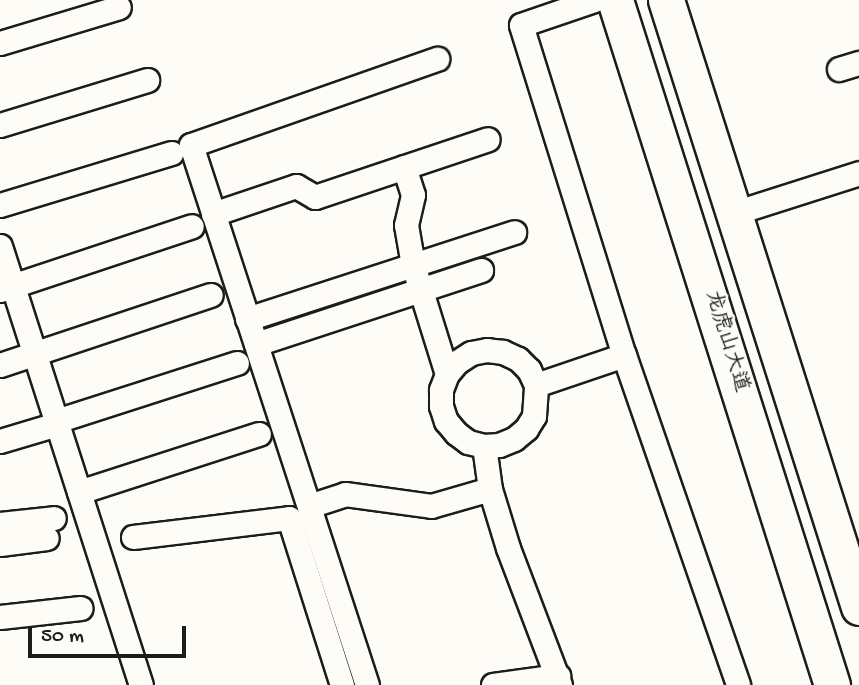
<!DOCTYPE html>
<meta charset="utf-8">
<style>
body{margin:0}
#map{position:relative;width:859px;height:685px;overflow:hidden;background:#fdfcf7;font-family:"Gochi Hand","LXGW WenKai TC",sans-serif}
div>[style]{position:absolute}
.roads{filter:drop-shadow(2px 0 #1c1c1c) drop-shadow(-2px 0 #1c1c1c) drop-shadow(0 2px #1c1c1c) drop-shadow(0 -2px #1c1c1c)}
.minor>*{height:23px;margin:-11.5px;padding:0 11.5px;transform-origin:11.5px;border-radius:11.5px;background:#fdfcf7}
.primary>*{height:35px;margin:-17.5px;padding:0 17.5px;transform-origin:17.5px;border-radius:17.5px;background:#fdfcf7}
span{translate:-50% -50%;white-space:nowrap;text-align:center;line-height:1.15;-webkit-text-stroke:5px #fdfcf7;paint-order:stroke}
.street-label{font-size:21px;color:#1c1c1c}
.scale{position:absolute;left:28px;top:626px;width:158px;height:32px;box-sizing:border-box;border:4px solid #1c1c1c;border-top:0;padding-left:9px;font-size:21px;line-height:24px;white-space:nowrap;color:#1c1c1c;-webkit-text-stroke:5px #fdfcf7;paint-order:stroke}
</style>
<div id="map">
<div class="roads">
<div class="minor">
<i style="left:594px;top:0;width:77px;rotate:161.1deg"></i>
<i style="left:521px;top:25px;width:346px;rotate:72.7deg"></i>
<i style="left:624px;top:355px;width:349px;rotate:70.9deg"></i>
<i style="left:0;top:43px;width:124px;rotate:-16.8deg"></i>
<i style="left:839px;top:69px;width:21px;rotate:-17deg"></i>
<i style="left:0;top:125px;width:154px;rotate:-17deg"></i>
<i style="left:404px;top:167px;width:29px;rotate:72deg"></i>
<i style="left:413px;top:195px;width:31px;rotate:103deg"></i>
<i style="left:406px;top:225px;width:41px;rotate:80.1deg"></i>
<i style="left:413px;top:265px;width:114px;rotate:72.7deg"></i>
<i style="left:447px;top:374px;width:17px;rotate:111deg"></i>
<i style="left:441px;top:390px;width:16px;rotate:90deg"></i>
<i style="left:441px;top:406px;width:16px;rotate:72deg"></i>
<i style="left:446px;top:421px;width:16px;rotate:50deg"></i>
<i style="left:456px;top:433px;width:15px;rotate:37deg"></i>
<i style="left:468px;top:442px;width:16px;rotate:14deg"></i>
<i style="left:484px;top:446px;width:15px;rotate:-4deg"></i>
<i style="left:499px;top:445px;width:16px;rotate:-22deg"></i>
<i style="left:514px;top:439px;width:16px;rotate:-40deg"></i>
<i style="left:526px;top:429px;width:15px;rotate:-58deg"></i>
<i style="left:534px;top:416px;width:31px;rotate:-86deg"></i>
<i style="left:536px;top:385px;width:17px;rotate:-115deg"></i>
<i style="left:529px;top:370px;width:16px;rotate:-135deg"></i>
<i style="left:518px;top:359px;width:17px;rotate:-155deg"></i>
<i style="left:503px;top:352px;width:16px;rotate:-173deg"></i>
<i style="left:487px;top:350px;width:16px;rotate:169deg"></i>
<i style="left:471px;top:353px;width:17px;rotate:147deg"></i>
<i style="left:457px;top:362px;width:16px;rotate:130deg"></i>
<i style="left:0;top:205px;width:179px;rotate:-16.9deg"></i>
<i style="left:734px;top:213px;width:131px;rotate:-17.7deg"></i>
<i style="left:213px;top:214px;width:88px;rotate:-18.6deg"></i>
<i style="left:296px;top:186px;width:22px;rotate:30deg"></i>
<i style="left:315px;top:197px;width:182px;rotate:-18.5deg"></i>
<i style="left:0;top:246px;width:461px;rotate:72.2deg"></i>
<i style="left:0;top:290px;width:202px;rotate:-18.4deg"></i>
<i style="left:247px;top:319px;width:281px;rotate:-18deg"></i>
<i style="left:256px;top:344px;width:237px;rotate:-18.2deg"></i>
<i style="left:0;top:365px;width:222px;rotate:-18.4deg"></i>
<i style="left:536px;top:385px;width:93px;rotate:-18.8deg"></i>
<i style="left:56px;top:421px;width:190px;rotate:-17.8deg"></i>
<i style="left:0;top:441px;width:59px;rotate:-16.6deg"></i>
<i style="left:490px;top:489px;width:62px;rotate:73deg"></i>
<i style="left:508px;top:548px;width:147px;rotate:69.2deg"></i>
<i style="left:79px;top:492px;width:189px;rotate:-17.9deg"></i>
<i style="left:309px;top:506px;width:38px;rotate:-18deg"></i>
<i style="left:345px;top:494px;width:87px;rotate:7.9deg"></i>
<i style="left:431px;top:506px;width:61px;rotate:-16.1deg"></i>
<i style="left:490px;top:489px;width:43px;rotate:-97.9deg"></i>
<i style="left:0;top:524px;width:54px;rotate:-6.3deg"></i>
<i style="left:133px;top:537px;width:157px;rotate:-6.9deg"></i>
<i style="left:289px;top:518px;width:175px;rotate:72.4deg"></i>
<i style="left:0;top:544px;width:47px;rotate:-7.3deg"></i>
<i style="left:0;top:617px;width:81px;rotate:-6.4deg"></i>
<i style="left:367px;top:685px;width:568px;rotate:-108.05deg"></i>
<i style="left:191px;top:145px;width:261px;rotate:-19.3deg"></i>
<i style="left:493px;top:685px;width:66px;rotate:-7.9deg"></i>
</div>
<div class="primary">
<i style="left:615px;top:0;width:719px;rotate:72.42deg"></i>
<i style="left:666px;top:0;width:637px;rotate:72.36deg"></i>
</div>
</div>
<div class="street-label">
<span style="left:725px;top:342px;rotate:73deg">龙虎山大道</span>
</div>
<div class="scale">50 m</div>
</div>
